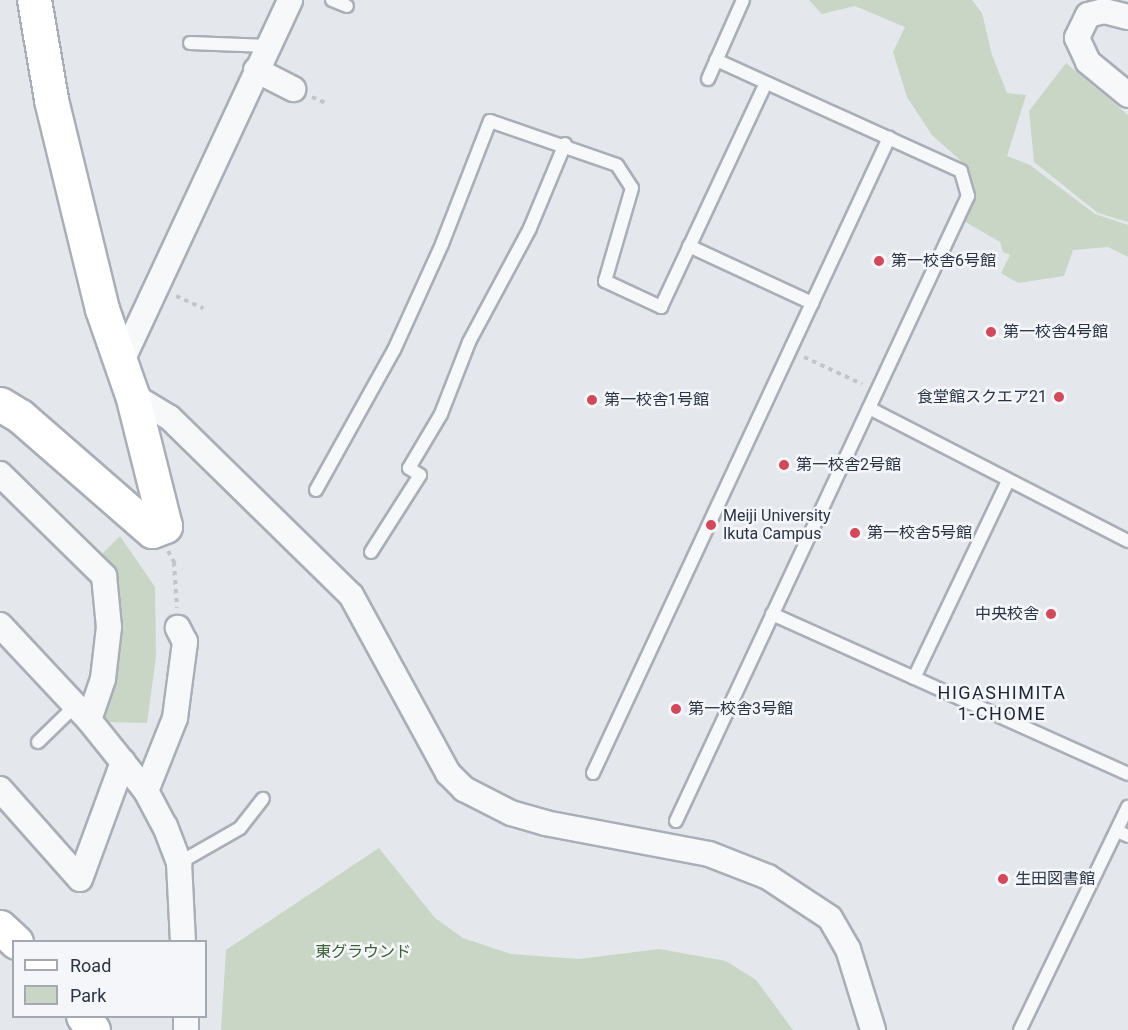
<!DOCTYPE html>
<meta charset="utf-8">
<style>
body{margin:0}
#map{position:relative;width:1128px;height:1030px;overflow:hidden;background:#e4e7ec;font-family:Roboto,"Noto Sans JP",sans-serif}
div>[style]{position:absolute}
.green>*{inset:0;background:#c9d6c5}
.path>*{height:4px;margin-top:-2px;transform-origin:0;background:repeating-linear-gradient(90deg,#c2c5cb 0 4.5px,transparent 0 9px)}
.roads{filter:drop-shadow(2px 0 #a9aeb7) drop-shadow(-2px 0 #a9aeb7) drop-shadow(0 2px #a9aeb7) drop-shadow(0 -2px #a9aeb7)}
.lane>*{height:12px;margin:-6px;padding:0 6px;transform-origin:6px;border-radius:6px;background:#f7f8fa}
.street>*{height:24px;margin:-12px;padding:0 12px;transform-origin:12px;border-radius:12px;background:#f7f8fa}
.secondary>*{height:33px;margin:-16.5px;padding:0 16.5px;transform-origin:16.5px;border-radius:16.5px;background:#fff}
.primary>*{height:33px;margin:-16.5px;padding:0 16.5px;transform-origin:16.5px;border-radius:16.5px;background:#fff}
.dots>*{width:16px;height:16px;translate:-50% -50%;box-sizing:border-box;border:3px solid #f4f6f9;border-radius:50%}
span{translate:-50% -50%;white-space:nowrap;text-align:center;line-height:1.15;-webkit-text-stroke:5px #f4f6f9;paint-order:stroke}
.poi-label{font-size:16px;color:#2b3445}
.left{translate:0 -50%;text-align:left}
.right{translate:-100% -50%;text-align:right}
.park-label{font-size:16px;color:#3f6138}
.neighbourhood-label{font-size:18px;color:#1d2536;letter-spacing:1.5px}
.legend{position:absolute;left:12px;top:940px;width:195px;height:78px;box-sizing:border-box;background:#f4f6f9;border:2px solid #a4a8b1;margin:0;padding:8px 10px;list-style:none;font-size:18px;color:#2b3445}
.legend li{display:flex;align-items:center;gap:12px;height:30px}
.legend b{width:30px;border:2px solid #a4a8b1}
</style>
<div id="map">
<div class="green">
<i style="clip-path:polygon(809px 0,972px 0,982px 13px,992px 55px,1007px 93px,1026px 95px,1007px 156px,1030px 165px,1095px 214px,1128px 225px,1128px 257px,1108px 247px,1073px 250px,1064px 276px,1018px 283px,1001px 273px,1010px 255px,1003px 252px,1000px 242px,964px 221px,974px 188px,961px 161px,932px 135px,907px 97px,893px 52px,905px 27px,855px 6px,822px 14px)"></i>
<i style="clip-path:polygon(1066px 63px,1128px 115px,1128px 222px,1098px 213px,1034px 162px,1029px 111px)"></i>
<i style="clip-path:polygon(120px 536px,155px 587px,156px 657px,147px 723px,102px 722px,99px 711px,100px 556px)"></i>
<i style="clip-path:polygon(379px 848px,435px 918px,463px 938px,511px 954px,579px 959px,659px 949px,726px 961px,756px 980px,793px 1030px,221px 1030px,226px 950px)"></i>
</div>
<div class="path">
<i style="left:312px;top:97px;width:17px;rotate:24deg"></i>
<i style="left:176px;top:296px;width:30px;rotate:24deg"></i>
<i style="left:804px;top:357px;width:64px;rotate:25deg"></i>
<i style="left:168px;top:551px;width:13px;rotate:61deg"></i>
<i style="left:174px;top:562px;width:46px;rotate:86.3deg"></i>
</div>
<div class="roads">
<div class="lane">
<i style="left:332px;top:0;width:16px;rotate:22deg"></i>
<i style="left:190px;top:43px;width:78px;rotate:2.2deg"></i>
<i style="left:708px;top:79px;width:86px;rotate:-66.1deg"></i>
<i style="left:689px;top:246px;width:136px;rotate:24.9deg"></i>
<i style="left:869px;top:408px;width:291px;rotate:27.2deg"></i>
<i style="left:316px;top:490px;width:160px;rotate:-60.9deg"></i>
<i style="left:394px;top:350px;width:116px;rotate:-65.6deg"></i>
<i style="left:442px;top:244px;width:132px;rotate:-68.7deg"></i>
<i style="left:490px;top:121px;width:134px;rotate:19.1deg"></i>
<i style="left:617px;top:165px;width:27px;rotate:57deg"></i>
<i style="left:632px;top:188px;width:97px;rotate:106.2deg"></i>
<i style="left:605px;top:281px;width:62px;rotate:24.9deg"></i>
<i style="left:661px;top:307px;width:247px;rotate:-64.9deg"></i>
<i style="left:371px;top:552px;width:91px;rotate:-57.5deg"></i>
<i style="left:420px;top:475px;width:13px;rotate:-148deg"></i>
<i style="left:409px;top:468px;width:63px;rotate:-59.3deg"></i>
<i style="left:441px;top:414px;width:77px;rotate:-68.7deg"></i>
<i style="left:469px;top:342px;width:129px;rotate:-61.8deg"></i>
<i style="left:530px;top:228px;width:91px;rotate:-67.4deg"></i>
<i style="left:772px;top:614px;width:390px;rotate:24.2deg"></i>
<i style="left:914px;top:678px;width:218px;rotate:-64.5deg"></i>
<i style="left:38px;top:742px;width:52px;rotate:-44.2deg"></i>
<i style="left:593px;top:773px;width:701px;rotate:-65.01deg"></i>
<i style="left:676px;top:821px;width:690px;rotate:-64.96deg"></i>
<i style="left:968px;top:196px;width:26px;rotate:-106deg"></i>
<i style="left:961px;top:171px;width:269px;rotate:-155.6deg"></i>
<i style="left:1117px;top:831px;width:12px;rotate:24deg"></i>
<i style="left:179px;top:863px;width:70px;rotate:-29.8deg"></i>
<i style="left:240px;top:828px;width:37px;rotate:-52deg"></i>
<i style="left:1020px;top:1030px;width:248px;rotate:-64.2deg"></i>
</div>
<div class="street">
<i style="left:1128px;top:17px;width:25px;rotate:-166deg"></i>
<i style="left:1104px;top:11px;width:16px;rotate:166deg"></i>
<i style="left:1088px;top:15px;width:25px;rotate:116deg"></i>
<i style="left:1077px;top:38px;width:26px;rotate:65deg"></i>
<i style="left:1088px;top:62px;width:52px;rotate:39.5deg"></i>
<i style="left:256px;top:70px;width:42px;rotate:27.2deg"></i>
<i style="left:121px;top:363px;width:400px;rotate:-65deg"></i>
<i style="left:132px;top:395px;width:44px;rotate:31.2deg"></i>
<i style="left:170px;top:418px;width:253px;rotate:44.4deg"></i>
<i style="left:351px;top:595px;width:203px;rotate:61.4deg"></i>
<i style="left:448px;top:773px;width:23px;rotate:45deg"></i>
<i style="left:464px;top:789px;width:53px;rotate:27.1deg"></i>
<i style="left:511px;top:813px;width:35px;rotate:16deg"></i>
<i style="left:545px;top:823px;width:167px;rotate:10.7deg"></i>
<i style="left:709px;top:854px;width:63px;rotate:21.3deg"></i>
<i style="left:768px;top:877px;width:74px;rotate:33.5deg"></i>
<i style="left:830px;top:918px;width:36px;rotate:60deg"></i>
<i style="left:848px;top:949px;width:85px;rotate:72.8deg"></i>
<i style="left:0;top:474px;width:146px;rotate:44.4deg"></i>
<i style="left:104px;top:576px;width:51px;rotate:84.4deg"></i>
<i style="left:109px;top:627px;width:52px;rotate:96.6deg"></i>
<i style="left:103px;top:679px;width:43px;rotate:108.9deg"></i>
<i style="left:0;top:625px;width:130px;rotate:46.9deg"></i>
<i style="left:89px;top:720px;width:91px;rotate:51.2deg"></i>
<i style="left:146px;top:791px;width:40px;rotate:62deg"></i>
<i style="left:165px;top:826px;width:40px;rotate:69deg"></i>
<i style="left:179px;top:863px;width:79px;rotate:87.1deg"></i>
<i style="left:0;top:789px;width:120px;rotate:48.4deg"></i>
<i style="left:80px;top:879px;width:125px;rotate:-69.8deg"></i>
<i style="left:146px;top:791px;width:79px;rotate:-68.3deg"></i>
<i style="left:175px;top:718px;width:77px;rotate:-82.5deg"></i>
<i style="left:185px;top:642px;width:16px;rotate:-117deg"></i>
<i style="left:186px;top:1030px;width:14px;rotate:-90deg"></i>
</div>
<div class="secondary">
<i style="left:0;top:404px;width:23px;rotate:31deg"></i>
<i style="left:20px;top:416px;width:175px;rotate:41.1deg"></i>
<i style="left:152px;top:531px;width:14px;rotate:-21deg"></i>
<i style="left:165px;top:526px;width:135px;rotate:-104.1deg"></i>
<i style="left:132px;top:395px;width:91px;rotate:-109.2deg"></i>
<i style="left:102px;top:309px;width:216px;rotate:-103.7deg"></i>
<i style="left:51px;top:99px;width:100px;rotate:-99.7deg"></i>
</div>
<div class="primary">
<i style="left:0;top:927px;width:22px;rotate:43deg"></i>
<i style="left:83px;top:1016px;width:17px;rotate:54deg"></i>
</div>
</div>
<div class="dots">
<i style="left:879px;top:261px;background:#d1495b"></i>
<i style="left:991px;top:332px;background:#d1495b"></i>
<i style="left:1059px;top:397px;background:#d1495b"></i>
<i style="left:592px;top:400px;background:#d1495b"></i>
<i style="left:784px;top:465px;background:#d1495b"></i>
<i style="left:711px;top:525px;background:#d1495b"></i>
<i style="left:855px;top:533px;background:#d1495b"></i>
<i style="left:1051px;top:614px;background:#d1495b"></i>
<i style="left:676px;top:709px;background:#d1495b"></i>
<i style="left:1003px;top:879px;background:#d1495b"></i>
</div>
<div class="poi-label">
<span class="left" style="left:891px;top:261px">第一校舎6号館</span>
<span class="left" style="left:1003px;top:332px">第一校舎4号館</span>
<span class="right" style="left:1047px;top:397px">食堂館スクエア21</span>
<span class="left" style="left:604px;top:400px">第一校舎1号館</span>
<span class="left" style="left:796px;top:465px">第一校舎2号館</span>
<span class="left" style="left:723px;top:525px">Meiji University<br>Ikuta Campus</span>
<span class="left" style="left:867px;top:533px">第一校舎5号館</span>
<span class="right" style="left:1039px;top:614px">中央校舎</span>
<span class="left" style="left:688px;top:709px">第一校舎3号館</span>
<span class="left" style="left:1015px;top:879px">生田図書館</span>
</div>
<div class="park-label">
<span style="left:363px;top:952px">東グラウンド</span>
</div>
<div class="neighbourhood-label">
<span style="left:1002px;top:704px">HIGASHIMITA<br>1-CHOME</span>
</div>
<ul class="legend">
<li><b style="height:8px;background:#fff"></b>Road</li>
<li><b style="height:16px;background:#c9d6c5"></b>Park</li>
</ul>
</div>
